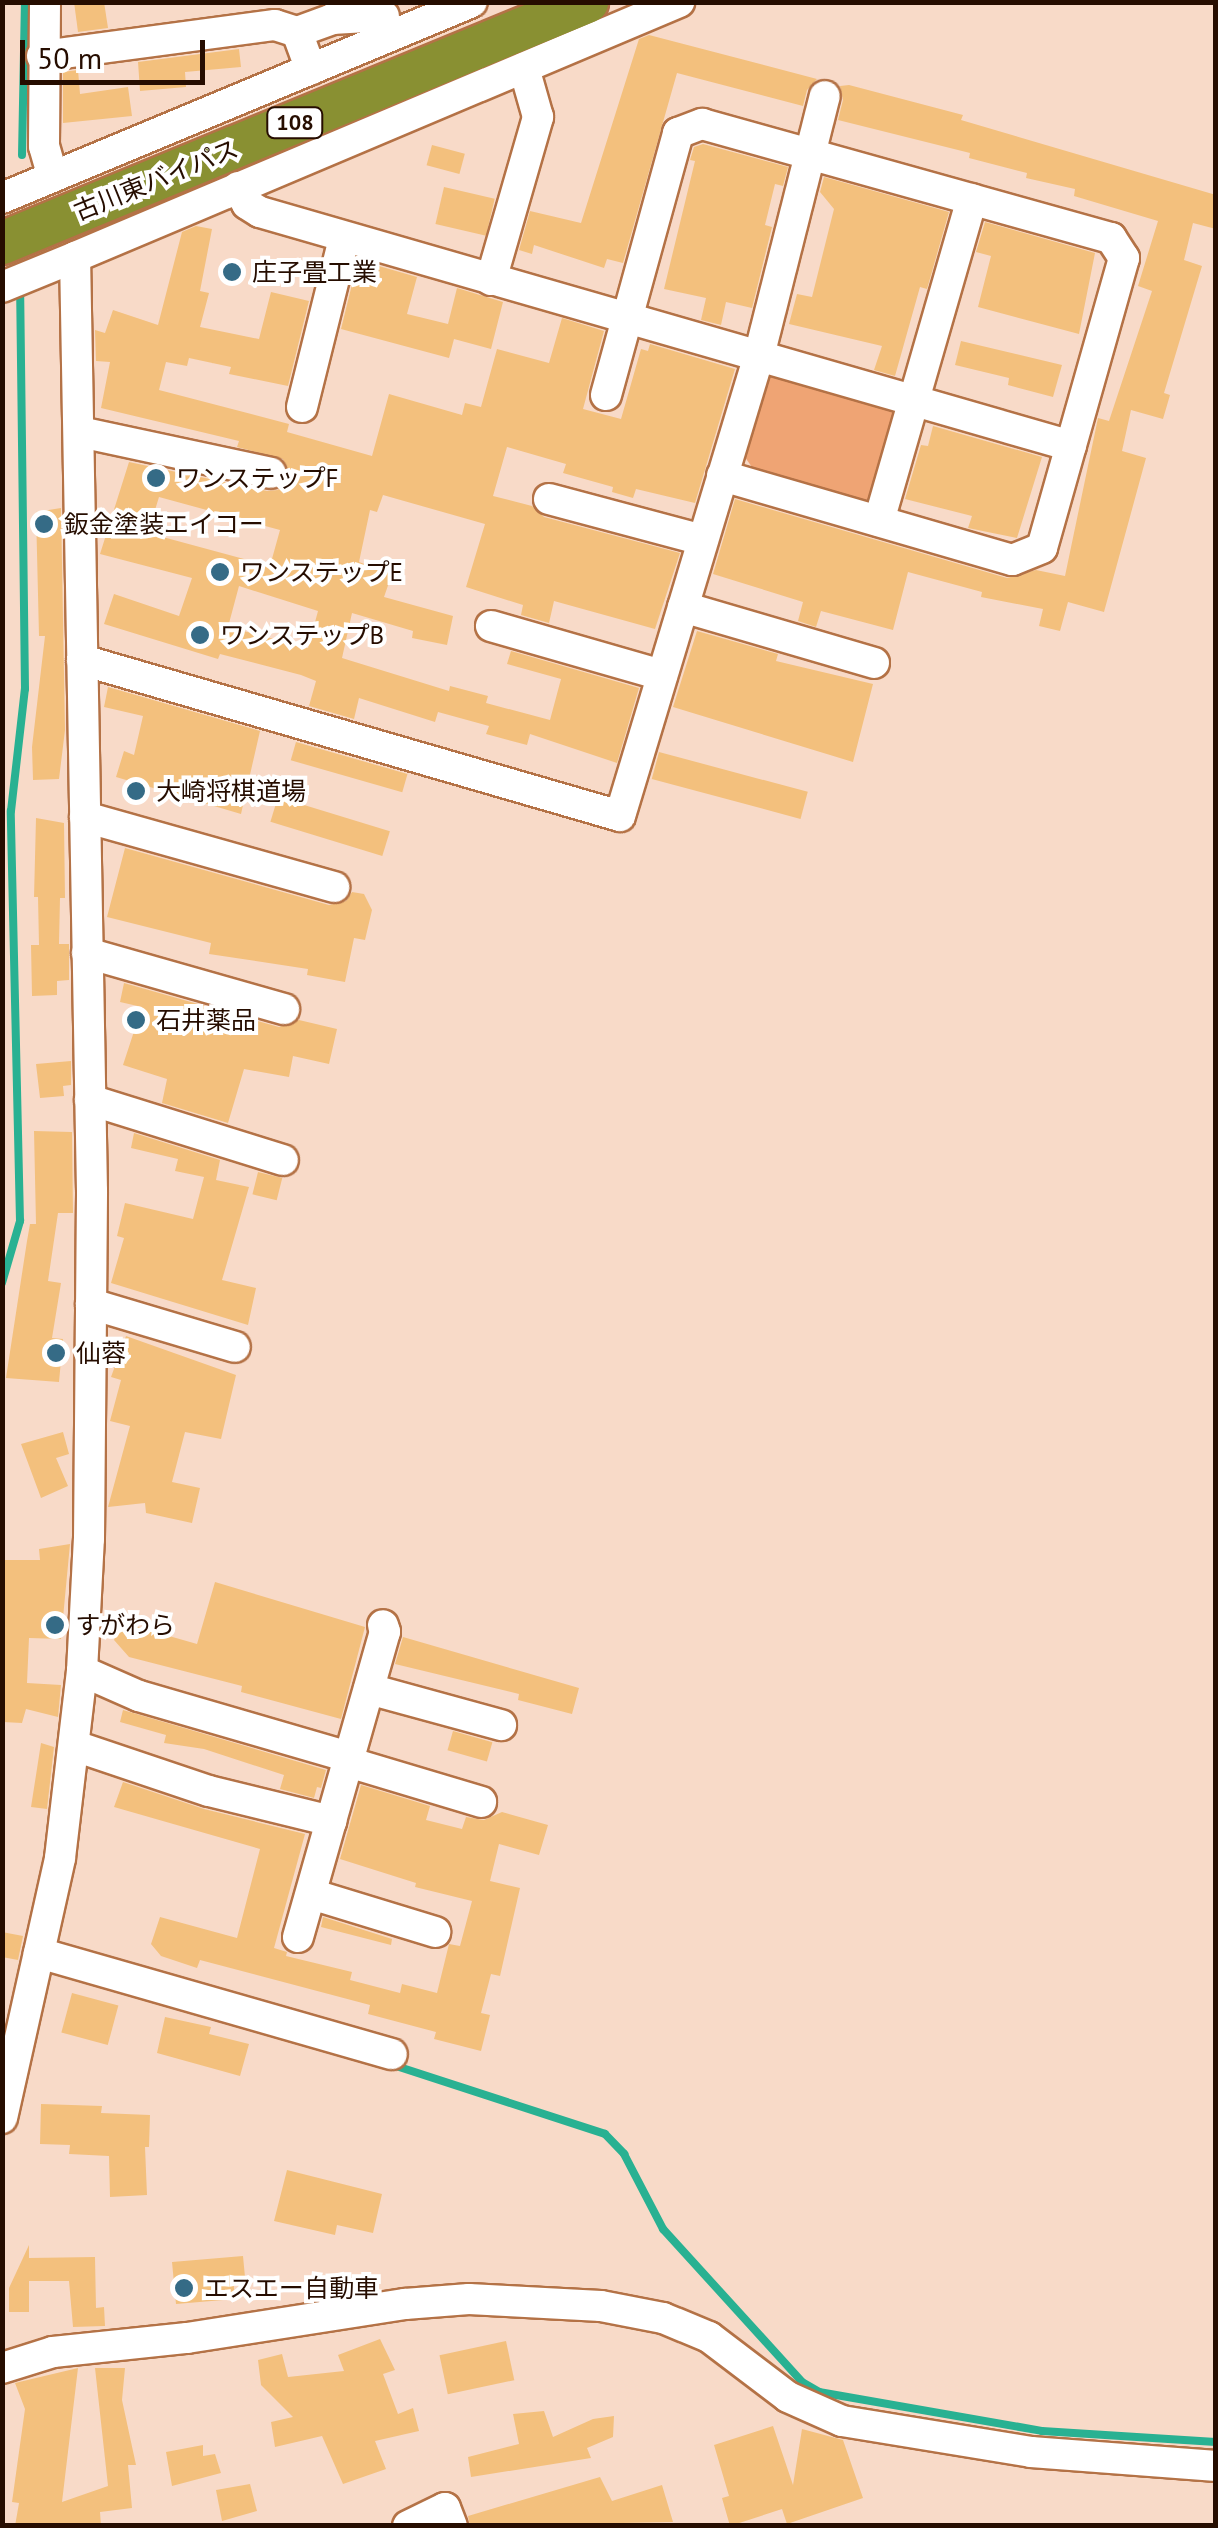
<!DOCTYPE html>
<meta charset="utf-8">
<style>
body{margin:0}
#map{position:relative;width:1218px;height:2528px;overflow:hidden;background:#f8dac8;font-family:"PT Sans","Noto Sans JP",sans-serif}
div>[style]{position:absolute}
.green>*{inset:0;background:#efa474}
.stream>*{height:8px;margin:-4px;padding:0 4px;transform-origin:4px;border-radius:4px;background:#29b192}
.building>*{inset:0;background:#f3c07d;transform-origin:0 0}
.roads{filter:drop-shadow(2px 0 #b47246) drop-shadow(-2px 0 #b47246) drop-shadow(0 2px #b47246) drop-shadow(0 -2px #b47246)}
.minor>*{height:30px;margin:-15px;padding:0 15px;transform-origin:15px;border-radius:15px;background:#fff}
.highway>*{height:42px;margin:-21px;padding:0 21px;transform-origin:21px;border-radius:21px;background:#899032}
.dots>*{width:28px;height:28px;translate:-50% -50%;box-sizing:border-box;border:5px solid #fff;border-radius:50%}
span{translate:-50% -50%;white-space:nowrap;text-align:center;line-height:1.15;-webkit-text-stroke:8px #fff;paint-order:stroke}
.shield-label span{padding:2px 8px;background:#fff;border:2px solid;border-radius:8px;-webkit-text-stroke-width:0}
.shield-label{font-size:22px;color:#260d00;font-weight:700}
.street-label{font-size:25px;color:#260d00}
.poi-label{font-size:25px;color:#260d00}
.left{translate:0 -50%;text-align:left}
.frame{position:absolute;inset:0;border:5px solid #260d00;pointer-events:none}
.scale{position:absolute;left:20px;top:40px;width:185px;height:45px;box-sizing:border-box;border:5px solid #260d00;border-top:0;padding-left:12px;font-size:30px;line-height:35px;white-space:nowrap;color:#260d00;-webkit-text-stroke:8px #fff;paint-order:stroke}
</style>
<div id="map">
<div class="green">
<i style="clip-path:polygon(779px 370px,898px 411px,877px 494px,864px 503px,754px 470px,742px 453px,762px 379px)"></i>
</div>
<div class="stream">
<i style="left:22px;top:155px;width:153px;rotate:-88.9deg"></i>
<i style="left:2px;top:1283px;width:65px;rotate:-73.8deg"></i>
<i style="left:20px;top:1221px;width:410px;rotate:-91.3deg"></i>
<i style="left:11px;top:811px;width:123px;rotate:-83.5deg"></i>
<i style="left:25px;top:689px;width:395px;rotate:-90.7deg"></i>
<i style="left:390px;top:2064px;width:226px;rotate:18deg"></i>
<i style="left:605px;top:2134px;width:28px;rotate:46deg"></i>
<i style="left:624px;top:2154px;width:85px;rotate:62.5deg"></i>
<i style="left:663px;top:2229px;width:207px;rotate:47.7deg"></i>
<i style="left:802px;top:2382px;width:20px;rotate:30deg"></i>
<i style="left:819px;top:2392px;width:226px;rotate:9.9deg"></i>
<i style="left:1042px;top:2431px;width:174px;rotate:3.6deg"></i>
</div>
<div class="building">
<i style="clip-path:polygon(74px 2px,104px 2px,108px 28px,78px 32px)"></i>
<i style="clip-path:polygon(649px 35px,817px 79px,807px 90px,803px 106px,677px 73px,623px 263px,607px 259px,604px 268px,534px 245px,532px 254px,519px 250px,530px 211px,581px 223px,639px 39px)"></i>
<i style="clip-path:polygon(239px 49px,241px 67px,185px 72px,186px 87px,140px 91px,138px 62px)"></i>
<i style="clip-path:polygon(78px 70px,80px 94px,128px 87px,132px 116px,63px 123px,63px 72px)"></i>
<i style="clip-path:polygon(849px 85px,963px 115px,961px 120px,1216px 195px,1216px 229px,1193px 223px,1184px 260px,1202px 266px,1164px 393px,1170px 395px,1163px 419px,1131px 410px,1122px 451px,1146px 458px,1104px 612px,1068px 602px,1060px 631px,1039px 626px,1043px 609px,981px 597px,982px 592px,908px 572px,893px 630px,821px 611px,816px 627px,798px 621px,803px 602px,713px 574px,735px 499px,1007px 578px,1036px 570px,1065px 576px,1098px 418px,1109px 421px,1152px 291px,1138px 286px,1158px 221px,1074px 196px,1075px 189px,1026px 178px,1027px 173px,969px 158px,970px 153px,838px 120px,843px 100px,840px 86px)"></i>
<i style="clip-path:polygon(703px 144px,788px 167px,783px 186px,775px 184px,765px 225px,772px 227px,752px 308px,726px 302px,721px 325px,701px 320px,706px 298px,664px 289px,695px 161px,690px 160px,694px 147px)"></i>
<i style="left:432px;top:145px;width:34px;height:21px;rotate:15deg"></i>
<i style="clip-path:polygon(824px 177px,949px 212px,927px 289px,920px 287px,895px 376px,874px 370px,882px 346px,789px 324px,797px 294px,812px 297px,834px 209px,820px 192px)"></i>
<i style="left:444px;top:187px;width:52px;height:38px;rotate:13deg"></i>
<i style="clip-path:polygon(985px 222px,1095px 253px,1079px 334px,978px 307px,991px 256px,976px 252px)"></i>
<i style="clip-path:polygon(evenodd,196px 226px,212px 229px,200px 291px,209px 293px,200px 327px,259px 339px,271px 292px,309px 301px,288px 386px,229px 374px,231px 367px,189px 358px,187px 366px,166px 362px,159px 390px,289px 424px,287px 432px,372px 456px,389px 394px,462px 415px,465px 403px,481px 407px,497px 349px,549px 363px,562px 318px,604px 331px,583px 409px,621px 419px,641px 349px,648px 351px,650px 344px,735px 369px,695px 503px,636px 489px,633px 498px,612px 492px,613px 487px,563px 473px,566px 464px,507px 447px,493px 496px,532px 506px,544px 517px,680px 553px,655px 629px,554px 601px,549px 623px,521px 615px,523px 605px,466px 587px,485px 524px,383px 495px,377px 512px,370px 510px,359px 562px,392px 574px,384px 597px,453px 616px,447px 645px,412px 638px,413px 631px,352px 613px,342px 658px,449px 691px,450px 686px,488px 696px,486px 703px,550px 720px,561px 679px,507px 664px,511px 651px,639px 688px,617px 763px,530px 734px,527px 745px,486px 734px,489px 726px,438px 712px,435px 722px,359px 698px,354px 719px,309px 706px,316px 681px,301px 675px,220px 654px,218px 659px,104px 624px,114px 594px,179px 616px,192px 578px,100px 554px,129px 462px,267px 491px,278px 490px,289px 478px,283px 459px,237px 447px,239px 441px,101px 408px,110px 362px,96px 361px,95px 330px,105px 333px,113px 310px,158px 325px,182px 232px,196px 226px,159px 497px,280px 530px,270px 566px,148px 533px,159px 497px,196px 226px,239px 586px,318px 611px,308px 648px,228px 627px,239px 586px)"></i>
<i style="clip-path:polygon(358px 260px,417px 277px,407px 314px,448px 324px,457px 288px,503px 302px,491px 349px,454px 339px,449px 358px,341px 329px)"></i>
<i style="clip-path:polygon(961px 341px,1062px 365px,1053px 397px,1008px 385px,1009px 378px,955px 365px)"></i>
<i style="clip-path:polygon(933px 426px,1042px 457px,1017px 538px,968px 528px,972px 516px,905px 499px,921px 445px,928px 446px)"></i>
<i style="clip-path:polygon(61px 508px,65px 730px,59px 779px,33px 780px,32px 747px,45px 636px,39px 636px,36px 512px)"></i>
<i style="clip-path:polygon(697px 631px,778px 654px,776px 661px,873px 684px,853px 762px,673px 707px)"></i>
<i style="clip-path:polygon(108px 687px,260px 731px,241px 814px,116px 777px,124px 751px,134px 755px,143px 716px,104px 707px)"></i>
<i style="left:296px;top:742px;width:116px;height:19px;rotate:16deg"></i>
<i style="left:659px;top:752px;width:154px;height:28px;rotate:15deg"></i>
<i style="left:278px;top:797px;width:117px;height:26px;rotate:17deg"></i>
<i style="clip-path:polygon(36px 818px,64px 823px,65px 898px,60px 898px,59px 944px,69px 944px,69px 980px,57px 981px,57px 995px,32px 996px,31px 945px,39px 945px,38px 897px,34px 897px)"></i>
<i style="clip-path:polygon(125px 848px,329px 905px,346px 901px,352px 892px,364px 894px,372px 910px,365px 940px,354px 938px,345px 982px,307px 975px,308px 969px,209px 954px,211px 943px,107px 917px)"></i>
<i style="clip-path:polygon(124px 983px,279px 1027px,299px 1020px,337px 1029px,329px 1064px,293px 1056px,289px 1077px,244px 1069px,228px 1123px,162px 1103px,167px 1079px,123px 1065px,142px 1007px,120px 1002px)"></i>
<i style="clip-path:polygon(71px 1061px,71px 1085px,63px 1086px,64px 1096px,40px 1098px,36px 1064px)"></i>
<i style="clip-path:polygon(34px 1131px,72px 1132px,73px 1213px,58px 1213px,48px 1281px,61px 1283px,52px 1338px,63px 1339px,59px 1382px,6px 1378px,27px 1241px,30px 1224px,36px 1224px)"></i>
<i style="clip-path:polygon(134px 1133px,220px 1160px,216px 1180px,249px 1187px,222px 1280px,256px 1288px,248px 1325px,111px 1283px,124px 1238px,117px 1236px,125px 1203px,193px 1219px,204px 1177px,175px 1171px,178px 1159px,131px 1148px)"></i>
<i style="left:258px;top:1172px;width:25px;height:23px;rotate:14deg"></i>
<i style="clip-path:polygon(126px 1336px,236px 1375px,221px 1439px,185px 1432px,172px 1482px,200px 1488px,192px 1523px,146px 1513px,145px 1503px,108px 1507px,130px 1426px,110px 1421px,121px 1380px,111px 1377px)"></i>
<i style="clip-path:polygon(63px 1432px,69px 1454px,56px 1458px,68px 1486px,41px 1498px,21px 1444px)"></i>
<i style="clip-path:polygon(70px 1544px,61px 1639px,29px 1638px,27px 1683px,61px 1685px,58px 1717px,26px 1709px,22px 1723px,3px 1722px,5px 1560px,40px 1560px,39px 1549px)"></i>
<i style="clip-path:polygon(215px 1582px,365px 1627px,341px 1719px,241px 1692px,242px 1686px,129px 1657px,114px 1640px,120px 1622px,197px 1644px)"></i>
<i style="clip-path:polygon(403px 1637px,579px 1688px,572px 1714px,518px 1700px,519px 1694px,395px 1664px)"></i>
<i style="clip-path:polygon(123px 1710px,326px 1770px,321px 1788px,317px 1787px,314px 1798px,280px 1789px,284px 1775px,204px 1749px,164px 1743px,166px 1735px,120px 1722px)"></i>
<i style="left:453px;top:1731px;width:41px;height:20px;rotate:16deg"></i>
<i style="clip-path:polygon(41px 1743px,54px 1747px,47px 1809px,31px 1807px)"></i>
<i style="clip-path:polygon(123px 1782px,204px 1809px,305px 1834px,274px 1948px,287px 1952px,286px 1956px,352px 1972px,350px 1980px,400px 1993px,402px 1984px,437px 1993px,449px 1944px,460px 1946px,472px 1901px,415px 1887px,416px 1883px,340px 1859px,361px 1785px,430px 1806px,426px 1820px,462px 1829px,466px 1817px,484px 1820px,502px 1812px,548px 1825px,539px 1855px,499px 1844px,490px 1881px,520px 1888px,500px 1976px,491px 1974px,481px 2013px,490px 2015px,481px 2051px,434px 2039px,436px 2032px,368px 2014px,370px 2005px,200px 1960px,197px 1968px,161px 1956px,151px 1944px,160px 1917px,237px 1938px,260px 1849px,114px 1807px)"></i>
<i style="clip-path:polygon(323px 1917px,392px 1939px,391px 1945px,321px 1927px)"></i>
<i style="clip-path:polygon(2px 1932px,23px 1936px,18px 1960px,2px 1957px)"></i>
<i style="left:72px;top:1993px;width:48px;height:41px;rotate:15deg"></i>
<i style="clip-path:polygon(165px 2017px,211px 2027px,209px 2034px,249px 2044px,240px 2076px,157px 2053px)"></i>
<i style="clip-path:polygon(41px 2104px,102px 2106px,101px 2113px,150px 2115px,149px 2147px,145px 2147px,147px 2195px,110px 2197px,109px 2156px,69px 2154px,70px 2145px,40px 2144px)"></i>
<i style="clip-path:polygon(287px 2170px,382px 2194px,373px 2233px,337px 2225px,335px 2235px,274px 2221px)"></i>
<i style="clip-path:polygon(29px 2245px,29px 2258px,95px 2257px,96px 2308px,104px 2307px,105px 2326px,73px 2327px,69px 2281px,29px 2281px,29px 2312px,9px 2312px,9px 2288px)"></i>
<i style="clip-path:polygon(243px 2256px,245px 2277px,233px 2278px,235px 2299px,176px 2304px,172px 2262px)"></i>
<i style="clip-path:polygon(380px 2339px,395px 2370px,383px 2374px,398px 2414px,413px 2408px,419px 2431px,375px 2441px,386px 2469px,343px 2484px,322px 2436px,275px 2447px,271px 2422px,293px 2417px,261px 2385px,258px 2360px,282px 2354px,288px 2377px,344px 2371px,338px 2355px)"></i>
<i style="left:506px;top:2341px;width:40px;height:68px;rotate:78deg"></i>
<i style="clip-path:polygon(78px 2368px,62px 2502px,108px 2486px,95px 2368px,125px 2368px,122px 2400px,136px 2465px,128px 2465px,132px 2508px,100px 2512px,101px 2526px,15px 2526px,19px 2503px,12px 2502px,25px 2409px,15px 2383px)"></i>
<i style="clip-path:polygon(544px 2411px,553px 2437px,593px 2419px,614px 2416px,613px 2437px,587px 2448px,591px 2458px,471px 2477px,468px 2457px,519px 2444px,513px 2414px)"></i>
<i style="clip-path:polygon(773px 2426px,793px 2485px,802px 2429px,843px 2440px,863px 2498px,787px 2524px,782px 2509px,730px 2526px,722px 2498px,729px 2496px,714px 2445px)"></i>
<i style="clip-path:polygon(203px 2445px,203px 2456px,215px 2454px,221px 2473px,172px 2486px,166px 2452px)"></i>
<i style="clip-path:polygon(600px 2477px,612px 2501px,662px 2485px,673px 2522px,470px 2526px,468px 2516px)"></i>
<i style="clip-path:polygon(250px 2484px,257px 2511px,222px 2521px,216px 2490px)"></i>
</div>
<div class="roads">
<div class="minor">
<i style="left:45px;top:2px;width:144px;rotate:90.4deg"></i>
<i style="left:44px;top:146px;width:32px;rotate:74deg"></i>
<i style="left:297px;top:32px;width:37px;rotate:-20deg"></i>
<i style="left:332px;top:19px;width:52px;rotate:-3.3deg"></i>
<i style="left:42px;top:56px;width:235px;rotate:-7.6deg"></i>
<i style="left:275px;top:25px;width:23px;rotate:18deg"></i>
<i style="left:297px;top:32px;width:40px;rotate:69.8deg"></i>
<i style="left:238px;top:187px;width:19px;rotate:62deg"></i>
<i style="left:247px;top:204px;width:15px;rotate:32deg"></i>
<i style="left:260px;top:212px;width:844px;rotate:16.09deg"></i>
<i style="left:2px;top:198px;width:509px;rotate:-22.64deg"></i>
<i style="left:491px;top:280px;width:170px;rotate:-73.9deg"></i>
<i style="left:538px;top:117px;width:51px;rotate:-105.9deg"></i>
<i style="left:2px;top:287px;width:79px;rotate:-22.3deg"></i>
<i style="left:606px;top:395px;width:272px;rotate:-74.6deg"></i>
<i style="left:678px;top:133px;width:26px;rotate:-21deg"></i>
<i style="left:702px;top:124px;width:425px;rotate:15.6deg"></i>
<i style="left:1111px;top:238px;width:24px;rotate:57deg"></i>
<i style="left:1124px;top:258px;width:301px;rotate:105.8deg"></i>
<i style="left:1042px;top:548px;width:32px;rotate:158deg"></i>
<i style="left:1012px;top:560px;width:302px;rotate:-163.8deg"></i>
<i style="left:302px;top:407px;width:174px;rotate:-76deg"></i>
<i style="left:80px;top:432px;width:195px;rotate:12.1deg"></i>
<i style="left:549px;top:499px;width:159px;rotate:14.9deg"></i>
<i style="left:879px;top:521px;width:335px;rotate:-73.9deg"></i>
<i style="left:683px;top:607px;width:199px;rotate:16.3deg"></i>
<i style="left:491px;top:626px;width:178px;rotate:16deg"></i>
<i style="left:82px;top:660px;width:560px;rotate:16.17deg"></i>
<i style="left:620px;top:816px;width:481px;rotate:-73.2deg"></i>
<i style="left:759px;top:356px;width:268px;rotate:-75.8deg"></i>
<i style="left:85px;top:817px;width:259px;rotate:15.7deg"></i>
<i style="left:87px;top:953px;width:205px;rotate:15.9deg"></i>
<i style="left:90px;top:1100px;width:202px;rotate:17.3deg"></i>
<i style="left:91px;top:1304px;width:150px;rotate:16.6deg"></i>
<i style="left:82px;top:1671px;width:62px;rotate:23.7deg"></i>
<i style="left:139px;top:1696px;width:219px;rotate:16.2deg"></i>
<i style="left:369px;top:1689px;width:137px;rotate:15.3deg"></i>
<i style="left:75px;top:1746px;width:141px;rotate:18.6deg"></i>
<i style="left:209px;top:1791px;width:126px;rotate:13.8deg"></i>
<i style="left:331px;top:1821px;width:197px;rotate:-74.1deg"></i>
<i style="left:385px;top:1632px;width:7px;rotate:-106deg"></i>
<i style="left:348px;top:1762px;width:139px;rotate:16.7deg"></i>
<i style="left:311px;top:1894px;width:130px;rotate:17deg"></i>
<i style="left:298px;top:1937px;width:121px;rotate:-74.1deg"></i>
<i style="left:39px;top:1953px;width:367px;rotate:16deg"></i>
<i style="left:2px;top:2118px;width:266px;rotate:-77.4deg"></i>
<i style="left:60px;top:1858px;width:188px;rotate:-83.3deg"></i>
<i style="left:82px;top:1671px;width:132px;rotate:-87deg"></i>
<i style="left:89px;top:1539px;width:348px;rotate:-89.5deg"></i>
<i style="left:92px;top:1191px;width:934px;rotate:-91.04deg"></i>
<i style="left:75px;top:257px;width:656px;rotate:-22.89deg"></i>
<i style="left:2px;top:2368px;width:53px;rotate:-17.4deg"></i>
<i style="left:53px;top:2352px;width:135px;rotate:-6deg"></i>
<i style="left:187px;top:2338px;width:221px;rotate:-8.9deg"></i>
<i style="left:405px;top:2304px;width:64px;rotate:-4.5deg"></i>
<i style="left:469px;top:2299px;width:132px;rotate:3deg"></i>
<i style="left:601px;top:2306px;width:63px;rotate:11deg"></i>
<i style="left:663px;top:2318px;width:50px;rotate:22.4deg"></i>
<i style="left:709px;top:2337px;width:99px;rotate:37.2deg"></i>
<i style="left:788px;top:2397px;width:59px;rotate:24deg"></i>
<i style="left:842px;top:2421px;width:192px;rotate:9.3deg"></i>
<i style="left:1031px;top:2452px;width:186px;rotate:4.3deg"></i>
<i style="left:408px;top:2526px;width:41px;rotate:-25.9deg"></i>
<i style="left:445px;top:2508px;width:19px;rotate:69deg"></i>
</div>
<div class="highway">
<i style="left:2px;top:243px;width:633px;rotate:-22.39deg"></i>
</div>
</div>
<div class="dots">
<i style="left:232px;top:272px;background:#356b86"></i>
<i style="left:156px;top:478px;background:#356b86"></i>
<i style="left:44px;top:524px;background:#356b86"></i>
<i style="left:220px;top:572px;background:#356b86"></i>
<i style="left:200px;top:635px;background:#356b86"></i>
<i style="left:136px;top:791px;background:#356b86"></i>
<i style="left:136px;top:1020px;background:#356b86"></i>
<i style="left:56px;top:1353px;background:#356b86"></i>
<i style="left:55px;top:1625px;background:#356b86"></i>
<i style="left:184px;top:2288px;background:#356b86"></i>
</div>
<div class="shield-label">
<span style="left:295px;top:123px">108</span>
</div>
<div class="street-label">
<span style="left:156px;top:180px;rotate:-22deg">古川東バイパス</span>
</div>
<div class="poi-label">
<span class="left" style="left:252px;top:272px">庄子畳工業</span>
<span class="left" style="left:176px;top:478px">ワンステップF</span>
<span class="left" style="left:64px;top:524px">鈑金塗装エイコー</span>
<span class="left" style="left:240px;top:572px">ワンステップE</span>
<span class="left" style="left:220px;top:635px">ワンステップB</span>
<span class="left" style="left:156px;top:791px">大崎将棋道場</span>
<span class="left" style="left:156px;top:1020px">石井薬品</span>
<span class="left" style="left:76px;top:1353px">仙蓉</span>
<span class="left" style="left:75px;top:1625px">すがわら</span>
<span class="left" style="left:204px;top:2288px">エスエー自動車</span>
</div>
<div class="frame"></div>
<div class="scale">50 m</div>
</div>
